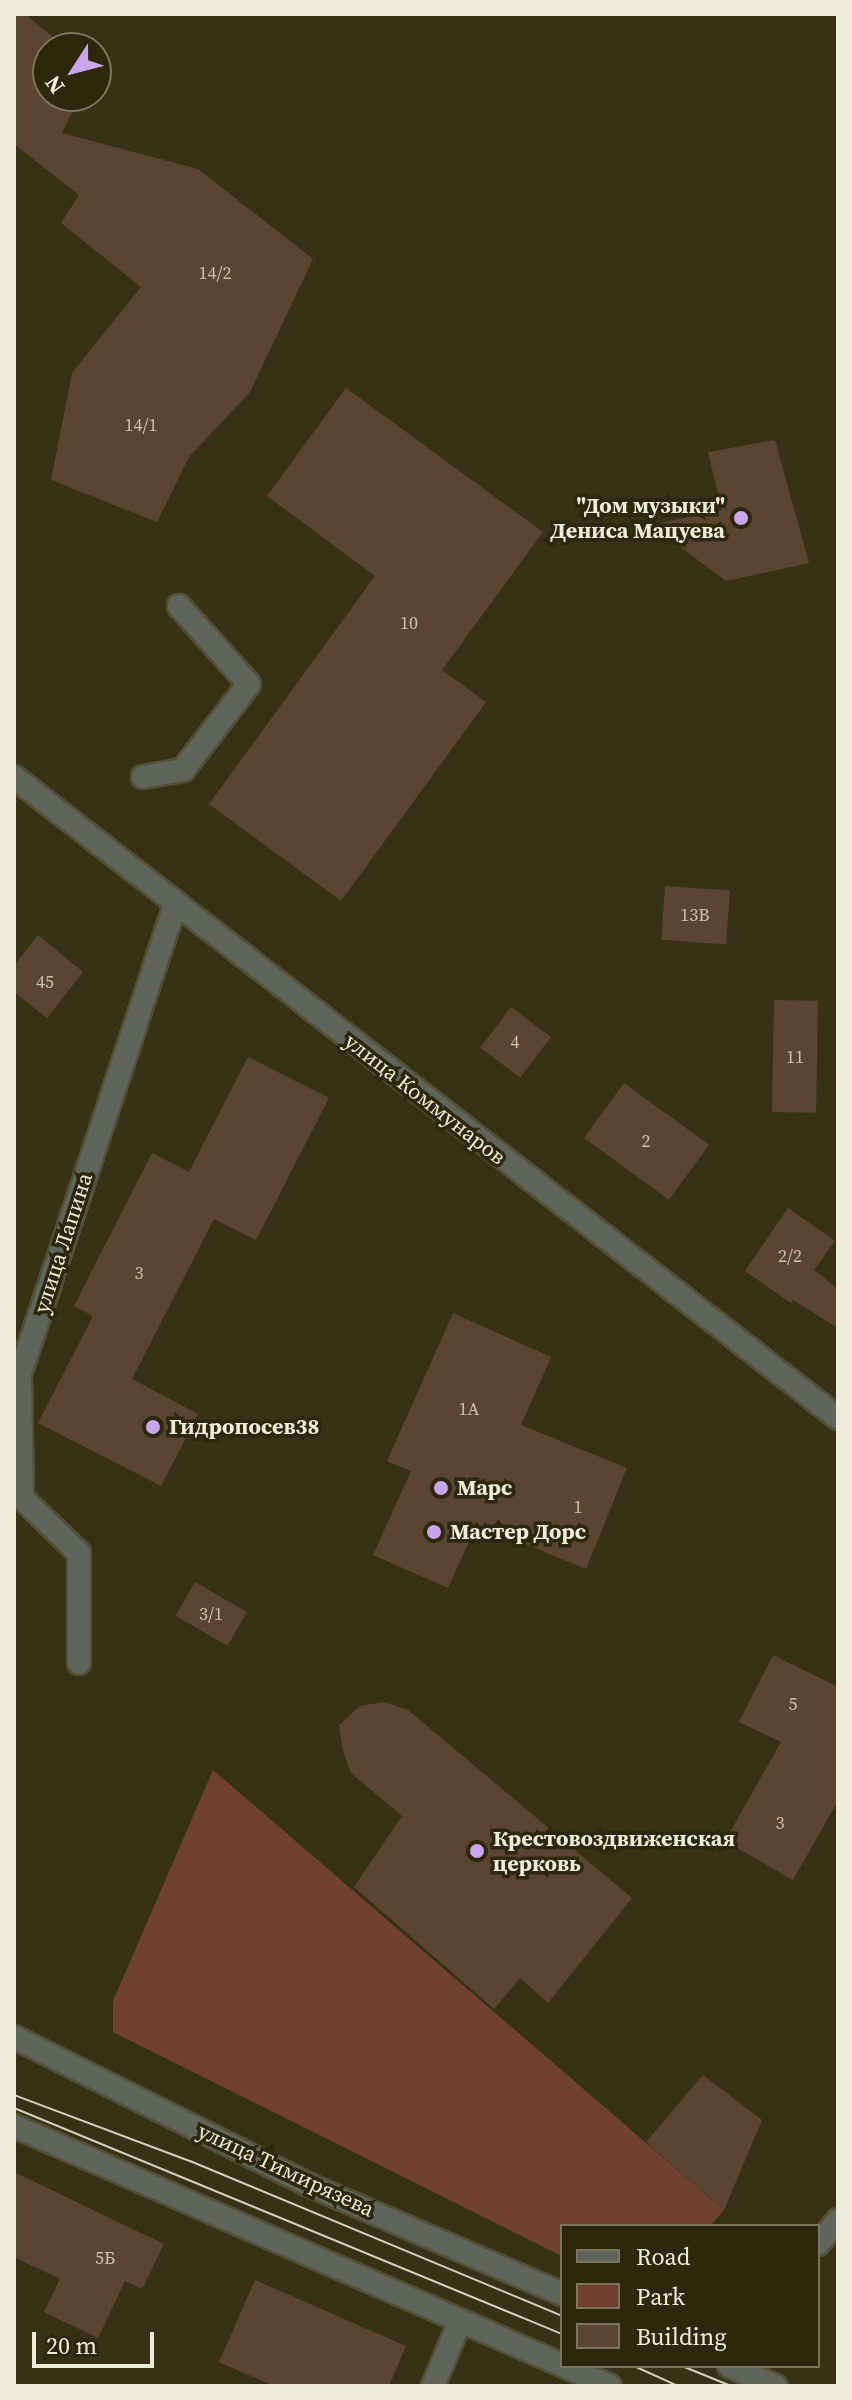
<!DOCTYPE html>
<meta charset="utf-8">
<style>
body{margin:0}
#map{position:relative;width:852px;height:2400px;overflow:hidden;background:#373216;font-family:"Source Serif 4",serif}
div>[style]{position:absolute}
.green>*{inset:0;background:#704032}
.building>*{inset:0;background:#5a4630;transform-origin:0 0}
.roads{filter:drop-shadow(2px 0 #545036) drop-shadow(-2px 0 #545036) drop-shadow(0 2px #545036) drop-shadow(0 -2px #545036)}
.minor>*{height:22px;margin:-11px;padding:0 11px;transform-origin:11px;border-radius:11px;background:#5f655a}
.tertiary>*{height:22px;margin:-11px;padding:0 11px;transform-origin:11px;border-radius:11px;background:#5f655a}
.tram>*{height:2px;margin:-1px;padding:0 1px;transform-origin:1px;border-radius:1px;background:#d2cfbd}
.dots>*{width:22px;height:22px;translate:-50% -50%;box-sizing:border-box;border:4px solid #2d280b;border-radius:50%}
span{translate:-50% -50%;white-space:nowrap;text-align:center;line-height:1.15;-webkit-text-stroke:7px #2d280b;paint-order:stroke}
.number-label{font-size:18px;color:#c9c2b0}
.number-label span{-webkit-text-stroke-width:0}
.poi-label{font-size:22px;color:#eeecdb;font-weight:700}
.right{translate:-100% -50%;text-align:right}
.left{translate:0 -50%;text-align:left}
.street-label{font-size:22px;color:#eeecdb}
.frame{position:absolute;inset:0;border:16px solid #eeecdb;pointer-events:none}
.legend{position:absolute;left:560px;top:2224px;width:260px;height:144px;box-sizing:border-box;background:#2d280b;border:2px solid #7a765e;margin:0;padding:10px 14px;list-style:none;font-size:24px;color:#eeecdb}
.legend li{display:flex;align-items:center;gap:16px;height:40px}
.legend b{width:40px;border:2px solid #7a765e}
.north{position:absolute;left:32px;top:32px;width:80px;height:80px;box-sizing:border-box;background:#2d280b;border:2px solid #7a765e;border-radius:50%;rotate:234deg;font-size:22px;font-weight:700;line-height:32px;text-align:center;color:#eeecdb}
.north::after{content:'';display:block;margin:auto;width:28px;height:36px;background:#c9a5ee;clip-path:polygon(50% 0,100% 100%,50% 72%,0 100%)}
.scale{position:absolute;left:32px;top:2332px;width:122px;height:36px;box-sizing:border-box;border:4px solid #eeecdb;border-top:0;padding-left:10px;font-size:24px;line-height:28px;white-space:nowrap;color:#eeecdb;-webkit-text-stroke:6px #2d280b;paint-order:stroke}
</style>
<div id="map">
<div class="green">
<i style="clip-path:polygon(213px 1770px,724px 2210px,710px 2226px,562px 2226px,562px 2256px,113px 2032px,113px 2001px)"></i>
</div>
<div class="building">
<i style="clip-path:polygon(14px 14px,25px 14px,66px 48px,48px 48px,48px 96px,80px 96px,62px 133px,198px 169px,313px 259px,250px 392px,189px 457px,157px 522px,51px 480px,72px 373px,141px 287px,61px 223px,79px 195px,14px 144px)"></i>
<i style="clip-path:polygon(346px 388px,543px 532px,442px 670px,486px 702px,341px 901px,209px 804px,375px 576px,267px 496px)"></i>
<i style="clip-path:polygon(775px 440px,809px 563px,726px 581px,651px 525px,722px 510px,708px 452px)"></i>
<i style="left:665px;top:886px;width:65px;height:54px;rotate:4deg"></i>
<i style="clip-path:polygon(38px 935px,83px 972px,47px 1018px,14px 992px,14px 966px)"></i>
<i style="left:774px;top:1000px;width:44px;height:112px;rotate:1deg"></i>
<i style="left:511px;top:1007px;width:50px;height:51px;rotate:37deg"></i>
<i style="clip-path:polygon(248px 1057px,329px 1098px,256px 1240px,214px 1219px,132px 1379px,198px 1414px,161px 1486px,38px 1423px,93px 1316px,74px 1306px,152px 1153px,189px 1172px)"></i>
<i style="left:624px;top:1083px;width:105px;height:68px;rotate:36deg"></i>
<i style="clip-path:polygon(788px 1208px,835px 1241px,814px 1270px,838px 1289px,838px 1328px,793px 1300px,791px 1303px,745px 1271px)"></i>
<i style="clip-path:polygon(453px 1313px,551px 1357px,521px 1425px,627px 1468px,586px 1569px,477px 1524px,448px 1588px,373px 1555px,411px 1471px,387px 1461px)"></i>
<i style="left:195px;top:1582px;width:60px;height:39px;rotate:30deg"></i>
<i style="clip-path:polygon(773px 1655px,838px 1687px,838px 1801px,793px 1880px,725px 1841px,781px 1742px,739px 1722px)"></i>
<i style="clip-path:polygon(384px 1702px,408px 1710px,632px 1898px,548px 2003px,520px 1978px,494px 2009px,354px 1887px,402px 1816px,351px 1773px,343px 1752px,339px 1725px,360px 1706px)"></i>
<i style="clip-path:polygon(703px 2075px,762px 2120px,724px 2210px,646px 2142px)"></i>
<i style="clip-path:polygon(14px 2172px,164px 2244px,142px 2289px,125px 2281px,98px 2338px,44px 2312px,60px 2279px,14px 2257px)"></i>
<i style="clip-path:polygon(255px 2280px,406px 2346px,389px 2386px,274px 2386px,219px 2362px)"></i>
</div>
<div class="roads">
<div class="minor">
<i style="left:14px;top:777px;width:1044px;rotate:37.88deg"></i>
<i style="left:143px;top:777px;width:41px;rotate:-9.9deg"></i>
<i style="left:183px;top:770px;width:108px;rotate:-52.5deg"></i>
<i style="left:249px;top:684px;width:105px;rotate:-131.9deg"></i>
<i style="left:79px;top:1663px;width:110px;rotate:-90deg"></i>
<i style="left:79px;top:1553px;width:79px;rotate:-136deg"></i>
<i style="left:22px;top:1498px;width:124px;rotate:-90.9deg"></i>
<i style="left:20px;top:1374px;width:493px;rotate:-71.7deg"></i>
<i style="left:433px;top:2386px;width:70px;rotate:-67.4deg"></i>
</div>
<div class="tertiary">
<i style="left:14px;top:2037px;width:328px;rotate:26.6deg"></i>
<i style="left:307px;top:2184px;width:278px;rotate:23.3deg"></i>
<i style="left:14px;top:2126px;width:598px;rotate:23.56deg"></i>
<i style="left:818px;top:2244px;width:31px;rotate:-50deg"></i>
<i style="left:564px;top:2366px;width:50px;rotate:23.5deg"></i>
<i style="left:729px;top:2366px;width:51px;rotate:23.1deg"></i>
</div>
</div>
<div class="tram">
<i style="left:14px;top:2095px;width:188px;rotate:20.6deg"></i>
<i style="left:190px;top:2161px;width:403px;rotate:22.6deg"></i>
<i style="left:14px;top:2108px;width:593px;rotate:22.41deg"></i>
<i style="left:634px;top:2366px;width:48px;rotate:24.4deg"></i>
<i style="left:682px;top:2366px;width:53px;rotate:22.2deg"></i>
</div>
<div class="dots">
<i style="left:741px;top:518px;background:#c9a5ee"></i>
<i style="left:153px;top:1427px;background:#c9a5ee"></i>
<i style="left:441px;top:1488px;background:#c9a5ee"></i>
<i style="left:434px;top:1532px;background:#c9a5ee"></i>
<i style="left:477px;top:1851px;background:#c9a5ee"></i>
</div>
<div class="number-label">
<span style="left:215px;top:273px">14/2</span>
<span style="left:141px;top:425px">14/1</span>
<span style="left:409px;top:623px">10</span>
<span style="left:695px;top:915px">13В</span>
<span style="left:45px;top:982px">45</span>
<span style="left:515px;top:1042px">4</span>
<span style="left:795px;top:1057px">11</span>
<span style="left:646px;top:1141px">2</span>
<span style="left:790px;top:1256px">2/2</span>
<span style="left:139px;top:1273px">3</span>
<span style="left:469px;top:1409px">1А</span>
<span style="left:578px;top:1507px">1</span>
<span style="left:211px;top:1614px">3/1</span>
<span style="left:793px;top:1704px">5</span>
<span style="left:780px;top:1823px">3</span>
<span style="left:105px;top:2258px">5Б</span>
</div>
<div class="poi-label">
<span class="right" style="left:725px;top:518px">"Дом музыки"<br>Дениса Мацуева</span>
<span class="left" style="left:169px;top:1427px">Гидропосев38</span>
<span class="left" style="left:457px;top:1488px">Марс</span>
<span class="left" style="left:450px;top:1532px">Мастер Дорс</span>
<span class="left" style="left:493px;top:1851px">Крестовоздвиженская<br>церковь</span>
</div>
<div class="street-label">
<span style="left:425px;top:1099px;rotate:38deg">улица Коммунаров</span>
<span style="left:63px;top:1243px;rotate:-72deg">улица Лапина</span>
<span style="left:286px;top:2170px;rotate:25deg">улица Тимирязева</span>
</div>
<div class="frame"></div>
<ul class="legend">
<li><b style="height:10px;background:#5f655a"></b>Road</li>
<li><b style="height:22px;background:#704032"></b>Park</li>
<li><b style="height:22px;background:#5a4630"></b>Building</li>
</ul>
<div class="north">N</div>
<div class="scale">20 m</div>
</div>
